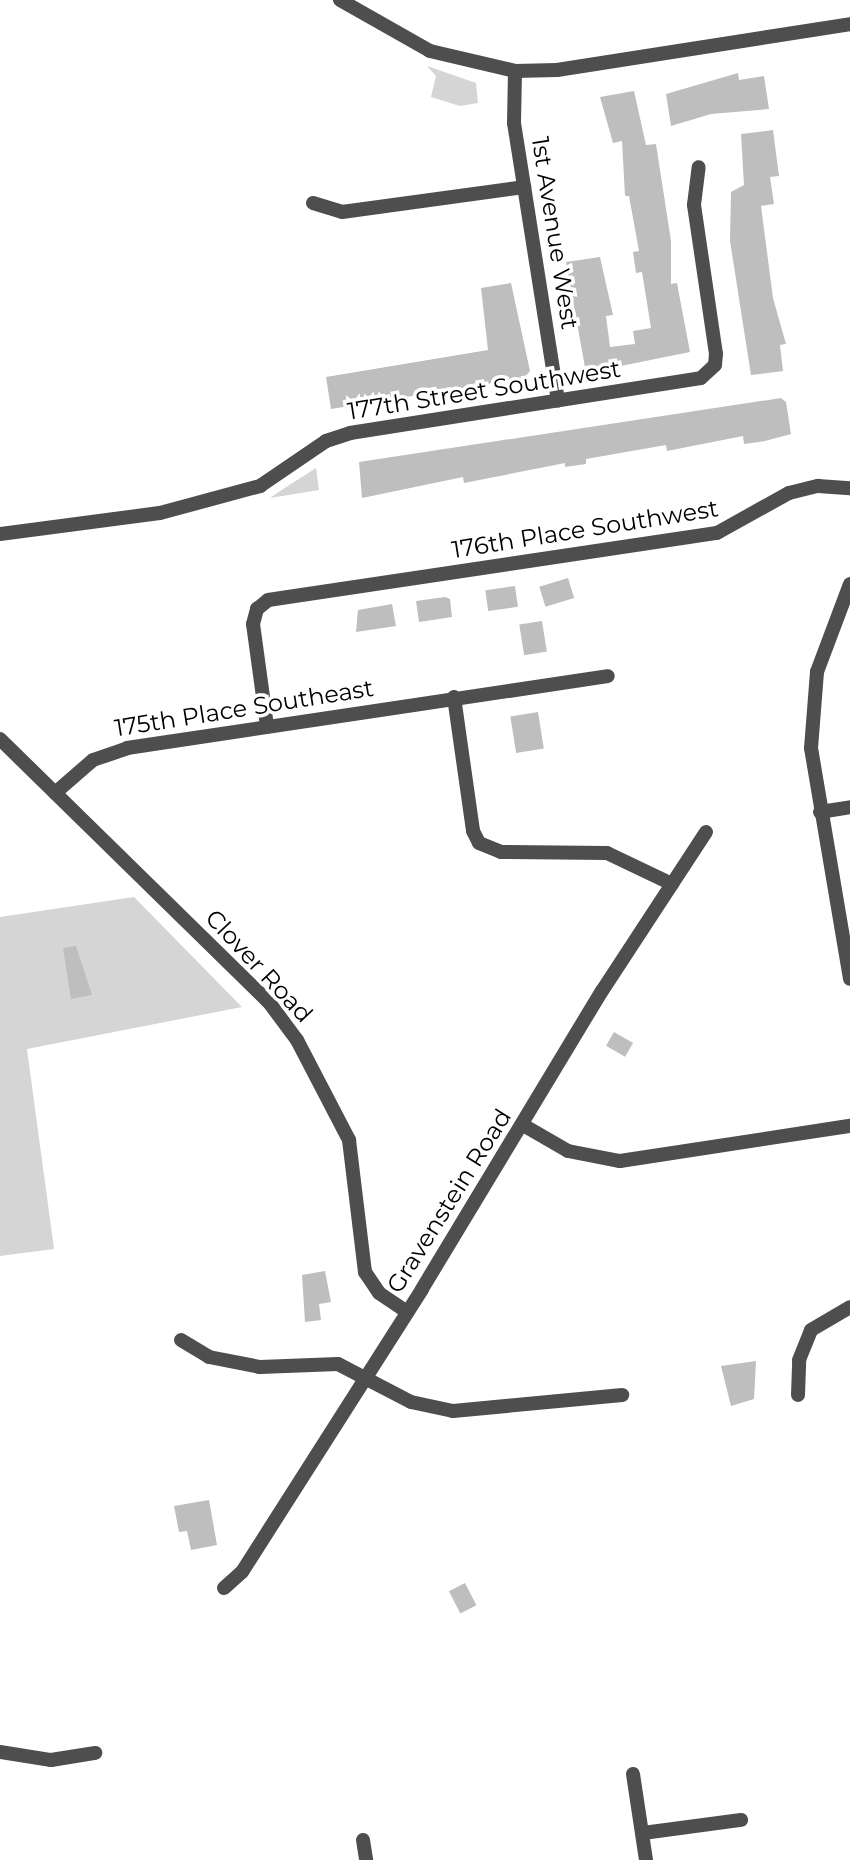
<!DOCTYPE html>
<style>
body{margin:0}
#map{position:relative;width:850px;height:1860px;overflow:hidden;background:#fff;font-family:Montserrat,sans-serif}
div>[style]{position:absolute}
.green>*{inset:0;background:#d5d5d5}
.building>*{inset:0;background:#bebebe;transform-origin:0 0}
.minor>*{height:14px;margin:-7px;padding:0 7px;transform-origin:7px;border-radius:7px;background:#4e4e4e}
.tertiary>*{height:14px;margin:-7px;padding:0 7px;transform-origin:7px;border-radius:7px;background:#4e4e4e}
span{translate:-50% -50%;white-space:nowrap;text-align:center;line-height:1.15;-webkit-text-stroke:7px #fff;paint-order:stroke}
.street-label{font-size:24px;color:#000}
</style>
<div id="map">
<div class="green">
<i style="clip-path:polygon(427px 66px,476px 83px,478px 103px,460px 106px,431px 97px,436px 76px)"></i>
<i style="clip-path:polygon(316px 468px,319px 490px,270px 498px,280px 491px)"></i>
<i style="clip-path:polygon(134px 897px,242px 1007px,27px 1049px,54px 1249px,0 1256px,0 917px)"></i>
</div>
<div class="building">
<i style="clip-path:polygon(738px 73px,739px 80px,764px 76px,769px 109px,711px 114px,671px 126px,666px 94px)"></i>
<i style="clip-path:polygon(634px 91px,646px 145px,656px 144px,671px 241px,671px 284px,677px 283px,690px 352px,586px 373px,566px 262px,600px 257px,613px 315px,606px 316px,610px 347px,635px 344px,633px 331px,651px 328px,642px 272px,636px 273px,633px 252px,639px 251px,629px 196px,625px 196px,622px 141px,613px 143px,600px 97px)"></i>
<i style="clip-path:polygon(773px 130px,779px 176px,770px 177px,774px 204px,761px 206px,773px 298px,786px 344px,780px 345px,783px 371px,751px 375px,730px 241px,731px 192px,744px 185px,741px 134px)"></i>
<i style="clip-path:polygon(511px 283px,530px 371px,524px 378px,331px 409px,326px 377px,488px 350px,481px 288px)"></i>
<i style="clip-path:polygon(781px 398px,786px 402px,791px 434px,765px 441px,744px 444px,743px 436px,667px 451px,666px 445px,586px 459px,586px 464px,565px 467px,565px 463px,464px 483px,463px 477px,362px 498px,359px 462px)"></i>
<i style="left:568px;top:578px;width:21px;height:30px;rotate:73deg"></i>
<i style="left:515px;top:586px;width:21px;height:30px;rotate:82deg"></i>
<i style="clip-path:polygon(445px 597px,450px 599px,452px 617px,419px 622px,416px 601px)"></i>
<i style="clip-path:polygon(392px 604px,396px 626px,356px 632px,358px 610px)"></i>
<i style="left:542px;top:621px;width:31px;height:23px;rotate:81deg"></i>
<i style="left:538px;top:712px;width:37px;height:28px;rotate:81deg"></i>
<i style="clip-path:polygon(76px 946px,92px 995px,71px 999px,63px 948px)"></i>
<i style="left:614px;top:1032px;width:22px;height:16px;rotate:30deg"></i>
<i style="clip-path:polygon(325px 1271px,331px 1302px,319px 1304px,321px 1320px,305px 1322px,302px 1275px)"></i>
<i style="clip-path:polygon(756px 1361px,754px 1399px,731px 1406px,721px 1366px)"></i>
<i style="clip-path:polygon(209px 1500px,217px 1545px,191px 1550px,187px 1531px,179px 1532px,174px 1506px)"></i>
<i style="left:465px;top:1583px;width:25px;height:18px;rotate:63deg"></i>
</div>
<div class="minor">
<i style="left:340px;top:0;width:103px;rotate:29.5deg"></i>
<i style="left:430px;top:51px;width:87px;rotate:13.2deg"></i>
<i style="left:515px;top:71px;width:42px;rotate:-1.4deg"></i>
<i style="left:557px;top:70px;width:297px;rotate:-8.9deg"></i>
<i style="left:515px;top:71px;width:52px;rotate:91.1deg"></i>
<i style="left:514px;top:123px;width:281px;rotate:81deg"></i>
<i style="left:313px;top:203px;width:30px;rotate:17deg"></i>
<i style="left:342px;top:212px;width:184px;rotate:-7.8deg"></i>
<i style="left:0;top:534px;width:161px;rotate:-7.5deg"></i>
<i style="left:160px;top:513px;width:104px;rotate:-15.1deg"></i>
<i style="left:260px;top:486px;width:80px;rotate:-34.3deg"></i>
<i style="left:326px;top:441px;width:25px;rotate:-18deg"></i>
<i style="left:350px;top:433px;width:355px;rotate:-8.9deg"></i>
<i style="left:701px;top:378px;width:19px;rotate:-43deg"></i>
<i style="left:715px;top:365px;width:11px;rotate:-85deg"></i>
<i style="left:716px;top:354px;width:151px;rotate:-98.4deg"></i>
<i style="left:694px;top:205px;width:38px;rotate:-83deg"></i>
<i style="left:454px;top:697px;width:135px;rotate:81.9deg"></i>
<i style="left:473px;top:831px;width:13px;rotate:63deg"></i>
<i style="left:479px;top:843px;width:24px;rotate:22deg"></i>
<i style="left:501px;top:852px;width:106px;rotate:0.5deg"></i>
<i style="left:607px;top:853px;width:72px;rotate:25.5deg"></i>
<i style="left:267px;top:726px;width:103px;rotate:-97.8deg"></i>
<i style="left:253px;top:624px;width:16px;rotate:-75deg"></i>
<i style="left:257px;top:609px;width:14px;rotate:-39deg"></i>
<i style="left:268px;top:600px;width:454px;rotate:-8.5deg"></i>
<i style="left:717px;top:533px;width:82px;rotate:-29.1deg"></i>
<i style="left:789px;top:493px;width:30px;rotate:-14deg"></i>
<i style="left:818px;top:486px;width:32px;rotate:4deg"></i>
<i style="left:0;top:739px;width:375px;rotate:44.4deg"></i>
<i style="left:268px;top:1001px;width:49px;rotate:53.4deg"></i>
<i style="left:297px;top:1040px;width:113px;rotate:62.5deg"></i>
<i style="left:349px;top:1140px;width:133px;rotate:83.1deg"></i>
<i style="left:365px;top:1272px;width:25px;rotate:56deg"></i>
<i style="left:379px;top:1293px;width:34px;rotate:34deg"></i>
<i style="left:55px;top:793px;width:50px;rotate:-41deg"></i>
<i style="left:93px;top:760px;width:36px;rotate:-19deg"></i>
<i style="left:127px;top:748px;width:486px;rotate:-8.5deg"></i>
<i style="left:820px;top:812px;width:30px;rotate:-9deg"></i>
<i style="left:523px;top:1125px;width:52px;rotate:30deg"></i>
<i style="left:568px;top:1151px;width:53px;rotate:10.9deg"></i>
<i style="left:620px;top:1161px;width:233px;rotate:-8.7deg"></i>
<i style="left:181px;top:1340px;width:33px;rotate:31deg"></i>
<i style="left:209px;top:1357px;width:52px;rotate:11.1deg"></i>
<i style="left:260px;top:1367px;width:78px;rotate:-2.2deg"></i>
<i style="left:338px;top:1364px;width:82px;rotate:27.5deg"></i>
<i style="left:411px;top:1402px;width:43px;rotate:12.1deg"></i>
<i style="left:453px;top:1411px;width:170px;rotate:-5.4deg"></i>
<i style="left:798px;top:1395px;width:35px;rotate:-88deg"></i>
<i style="left:799px;top:1360px;width:32px;rotate:-68deg"></i>
<i style="left:811px;top:1330px;width:45px;rotate:-30.5deg"></i>
<i style="left:224px;top:1588px;width:24px;rotate:-42deg"></i>
<i style="left:242px;top:1572px;width:335px;rotate:-57.5deg"></i>
<i style="left:422px;top:1289px;width:348px;rotate:-58.9deg"></i>
<i style="left:602px;top:991px;width:190px;rotate:-56.8deg"></i>
<i style="left:0;top:1752px;width:52px;rotate:8.9deg"></i>
<i style="left:51px;top:1760px;width:45px;rotate:-9deg"></i>
<i style="left:633px;top:1774px;width:87px;rotate:81.4deg"></i>
<i style="left:643px;top:1833px;width:99px;rotate:-7.6deg"></i>
<i style="left:363px;top:1840px;width:20px;rotate:81deg"></i>
</div>
<div class="tertiary">
<i style="left:850px;top:584px;width:94px;rotate:110.6deg"></i>
<i style="left:817px;top:672px;width:76px;rotate:94.5deg"></i>
<i style="left:811px;top:748px;width:234px;rotate:80.4deg"></i>
</div>
<div class="street-label">
<span style="left:555px;top:233px;rotate:81deg">1st Avenue West</span>
<span style="left:484px;top:390px;rotate:-9deg">177th Street Southwest</span>
<span style="left:585px;top:529px;rotate:-9deg">176th Place Southwest</span>
<span style="left:244px;top:708px;rotate:-9deg">175th Place Southeast</span>
<span style="left:259px;top:966px;rotate:47deg">Clover Road</span>
<span style="left:449px;top:1201px;rotate:-58deg">Gravenstein Road</span>
</div>
</div>
